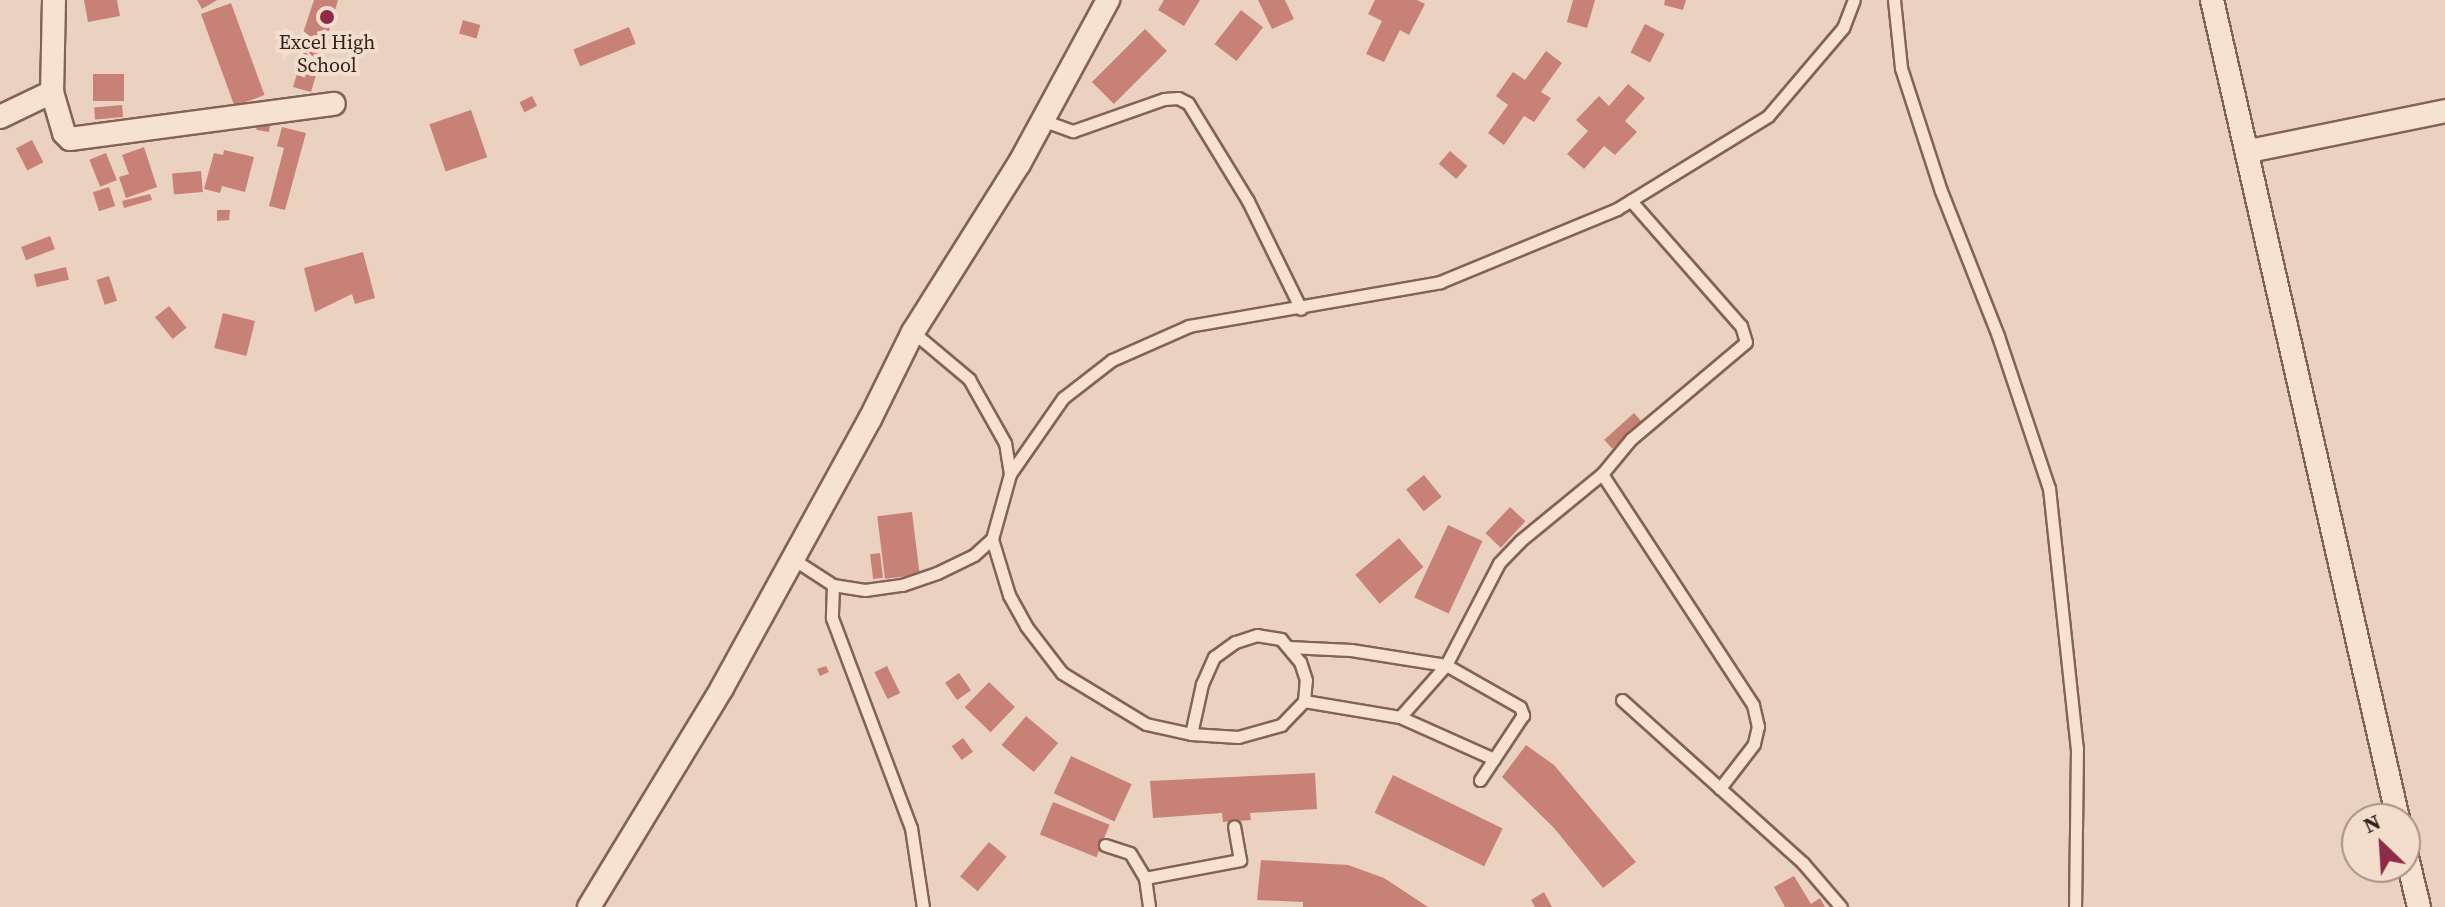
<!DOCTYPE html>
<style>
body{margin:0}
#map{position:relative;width:2445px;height:907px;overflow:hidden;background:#ebd1bf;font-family:"Source Serif 4",serif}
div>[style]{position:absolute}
.building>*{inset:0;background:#c88176;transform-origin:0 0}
.roads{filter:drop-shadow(2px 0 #836358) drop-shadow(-2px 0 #836358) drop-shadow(0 2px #836358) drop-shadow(0 -2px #836358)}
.lane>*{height:11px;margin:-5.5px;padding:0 5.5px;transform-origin:5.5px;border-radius:5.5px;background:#f7e1d1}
.street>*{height:22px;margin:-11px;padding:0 11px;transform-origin:11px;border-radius:11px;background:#f7e1d1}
.dots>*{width:22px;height:22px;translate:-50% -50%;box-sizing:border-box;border:4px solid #f3dece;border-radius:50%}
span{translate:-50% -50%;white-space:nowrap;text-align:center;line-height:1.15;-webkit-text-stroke:8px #f3dece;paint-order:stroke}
.poi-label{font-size:20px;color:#33211c}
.north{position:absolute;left:2341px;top:803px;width:80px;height:80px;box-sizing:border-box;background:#f3dece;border:2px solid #a69287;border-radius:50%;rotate:335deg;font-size:22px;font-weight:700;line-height:32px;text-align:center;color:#33211c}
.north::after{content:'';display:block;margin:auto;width:28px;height:36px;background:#8f2b48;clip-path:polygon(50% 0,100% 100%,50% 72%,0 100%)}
</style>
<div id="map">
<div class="building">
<i style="clip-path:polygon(84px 0,117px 0,120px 16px,88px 22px)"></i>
<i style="clip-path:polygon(197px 0,217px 0,202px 9px)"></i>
<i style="clip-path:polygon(314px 0,338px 0,311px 92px,293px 87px,308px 38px,302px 36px)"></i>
<i style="clip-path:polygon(1164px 0,1200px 0,1184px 26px,1158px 10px)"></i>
<i style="clip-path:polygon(1258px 0,1285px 0,1294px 19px,1272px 29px)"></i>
<i style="clip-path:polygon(1375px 0,1417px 0,1425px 4px,1409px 35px,1400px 30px,1384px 62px,1366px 54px,1382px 21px,1368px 14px)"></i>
<i style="clip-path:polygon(1573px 0,1595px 0,1587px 28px,1567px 22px)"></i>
<i style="clip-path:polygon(1665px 0,1686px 0,1683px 10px,1664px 5px)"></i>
<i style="left:231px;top:3px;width:98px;height:32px;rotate:70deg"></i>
<i style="left:1241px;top:10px;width:28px;height:43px;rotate:38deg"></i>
<i style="left:463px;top:20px;width:18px;height:14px;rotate:16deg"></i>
<i style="left:1645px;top:24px;width:22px;height:32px;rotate:27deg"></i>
<i style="left:629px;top:27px;width:18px;height:60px;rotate:68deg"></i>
<i style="left:1145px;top:29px;width:31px;height:75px;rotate:45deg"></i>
<i style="clip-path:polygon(1546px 51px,1562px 63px,1541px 92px,1551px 98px,1534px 122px,1524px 116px,1504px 145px,1488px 133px,1508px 105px,1496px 96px,1513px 72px,1525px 80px)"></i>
<i style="left:124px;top:74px;width:27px;height:31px;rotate:90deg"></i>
<i style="clip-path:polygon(1628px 84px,1645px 98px,1625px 121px,1637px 132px,1615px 155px,1604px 146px,1584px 169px,1567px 154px,1588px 131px,1576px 120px,1599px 96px,1609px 106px)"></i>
<i style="left:532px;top:96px;width:11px;height:14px;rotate:63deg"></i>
<i style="left:122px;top:105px;width:12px;height:28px;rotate:85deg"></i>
<i style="left:471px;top:110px;width:50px;height:44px;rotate:71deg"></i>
<i style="left:258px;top:118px;width:13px;height:12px;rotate:9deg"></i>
<i style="clip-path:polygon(282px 127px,306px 133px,285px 210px,269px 206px,284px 148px,277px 146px)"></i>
<i style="left:32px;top:140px;width:25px;height:18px;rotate:63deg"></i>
<i style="clip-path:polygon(144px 147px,157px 187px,126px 198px,119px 177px,129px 174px,122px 155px)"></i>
<i style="clip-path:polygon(224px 150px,254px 157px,245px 192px,222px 186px,220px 193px,204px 189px,214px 153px,223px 155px)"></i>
<i style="left:1450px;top:151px;width:23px;height:17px;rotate:41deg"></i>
<i style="left:106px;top:153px;width:29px;height:18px;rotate:68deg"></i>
<i style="left:201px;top:171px;width:21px;height:29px;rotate:85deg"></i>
<i style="left:109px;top:187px;width:20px;height:17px;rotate:72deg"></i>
<i style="clip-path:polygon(150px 194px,152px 200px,124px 208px,122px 201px)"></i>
<i style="clip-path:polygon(217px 210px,230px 210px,229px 220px,217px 221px)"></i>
<i style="left:50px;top:236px;width:14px;height:31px;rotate:69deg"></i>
<i style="clip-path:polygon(363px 252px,375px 298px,355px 304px,352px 294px,315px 312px,304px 268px)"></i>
<i style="left:66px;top:267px;width:13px;height:33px;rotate:77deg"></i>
<i style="left:109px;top:276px;width:26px;height:13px;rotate:72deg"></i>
<i style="left:169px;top:306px;width:28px;height:18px;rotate:51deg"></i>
<i style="left:223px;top:313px;width:33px;height:36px;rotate:14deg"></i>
<i style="left:1634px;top:413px;width:12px;height:40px;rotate:48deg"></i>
<i style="left:1424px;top:475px;width:28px;height:23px;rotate:51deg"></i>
<i style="left:1510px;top:507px;width:21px;height:36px;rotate:43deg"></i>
<i style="left:912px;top:512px;width:63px;height:35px;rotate:83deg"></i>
<i style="left:1448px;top:525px;width:38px;height:80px;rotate:25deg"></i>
<i style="left:1399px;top:538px;width:38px;height:57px;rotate:50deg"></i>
<i style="left:880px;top:553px;width:25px;height:10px;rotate:83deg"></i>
<i style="clip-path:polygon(826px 666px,829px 672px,820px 676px,817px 669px)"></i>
<i style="left:887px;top:666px;width:30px;height:14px;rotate:64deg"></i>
<i style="left:959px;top:673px;width:21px;height:17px;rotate:55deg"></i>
<i style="left:989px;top:682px;width:36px;height:35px;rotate:44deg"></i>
<i style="left:1026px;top:716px;width:42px;height:38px;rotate:40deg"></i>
<i style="left:963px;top:738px;width:17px;height:14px;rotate:54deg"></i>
<i style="clip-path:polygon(1526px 745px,1554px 765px,1636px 862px,1603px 888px,1554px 828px,1502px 777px)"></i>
<i style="left:1071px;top:756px;width:67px;height:41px;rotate:25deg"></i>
<i style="clip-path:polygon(1315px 773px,1317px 809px,1250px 813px,1251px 820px,1223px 822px,1222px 813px,1153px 818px,1150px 781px)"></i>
<i style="left:1393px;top:775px;width:122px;height:42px;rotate:26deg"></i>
<i style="left:1053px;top:802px;width:61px;height:35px;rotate:22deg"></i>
<i style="left:989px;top:842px;width:23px;height:45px;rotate:40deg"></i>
<i style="clip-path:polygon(1261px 860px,1348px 865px,1384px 878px,1428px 907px,1303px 907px,1303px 902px,1257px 900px)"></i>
<i style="clip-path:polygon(1794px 876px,1811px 904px,1820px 898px,1825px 907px,1785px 907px,1774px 887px)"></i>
<i style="clip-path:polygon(1544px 892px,1552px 907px,1535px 907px,1531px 900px)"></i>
</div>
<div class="roads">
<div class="lane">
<i style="left:1894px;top:0;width:68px;rotate:84.1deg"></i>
<i style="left:1901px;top:68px;width:129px;rotate:72deg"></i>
<i style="left:1941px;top:191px;width:156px;rotate:68.5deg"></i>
<i style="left:1998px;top:336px;width:160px;rotate:71.5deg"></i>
<i style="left:2049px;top:488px;width:262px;rotate:83.9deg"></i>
<i style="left:2077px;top:748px;width:159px;rotate:90.7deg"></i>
<i style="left:1042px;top:120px;width:33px;rotate:20deg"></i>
<i style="left:1073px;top:131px;width:96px;rotate:-19.4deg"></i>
<i style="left:1164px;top:99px;width:14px;rotate:-4deg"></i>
<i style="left:1178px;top:98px;width:11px;rotate:27deg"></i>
<i style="left:1188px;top:103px;width:115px;rotate:58.5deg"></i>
<i style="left:1248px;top:201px;width:120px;rotate:63.9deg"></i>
<i style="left:1010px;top:474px;width:93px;rotate:-55.1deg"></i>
<i style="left:1063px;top:398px;width:62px;rotate:-37.8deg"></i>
<i style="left:1112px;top:360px;width:84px;rotate:-23.8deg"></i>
<i style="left:1189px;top:326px;width:255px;rotate:-9.9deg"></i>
<i style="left:1440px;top:282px;width:191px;rotate:-22.4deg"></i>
<i style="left:1617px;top:209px;width:177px;rotate:-31.6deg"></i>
<i style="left:1768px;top:116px;width:116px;rotate:-49.6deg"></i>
<i style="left:1843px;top:28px;width:30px;rotate:-69deg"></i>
<i style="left:1602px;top:474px;width:276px;rotate:56.8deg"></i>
<i style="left:1753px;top:705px;width:22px;rotate:77deg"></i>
<i style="left:1758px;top:726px;width:18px;rotate:103deg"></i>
<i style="left:1754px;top:744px;width:56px;rotate:127.7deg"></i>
<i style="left:992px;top:539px;width:59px;rotate:73.1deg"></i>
<i style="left:1009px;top:595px;width:35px;rotate:61deg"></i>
<i style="left:1026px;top:626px;width:59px;rotate:52.5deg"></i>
<i style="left:1062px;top:673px;width:98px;rotate:31.3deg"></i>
<i style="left:1146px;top:724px;width:46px;rotate:12.5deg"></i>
<i style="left:1191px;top:734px;width:47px;rotate:3.7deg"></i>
<i style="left:1238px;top:737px;width:45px;rotate:-15.6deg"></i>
<i style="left:1281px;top:725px;width:33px;rotate:-46deg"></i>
<i style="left:1304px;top:701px;width:21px;rotate:-85deg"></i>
<i style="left:1306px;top:680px;width:19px;rotate:-108deg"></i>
<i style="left:1300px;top:662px;width:30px;rotate:-130deg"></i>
<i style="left:1281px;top:639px;width:24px;rotate:-171deg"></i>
<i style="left:1257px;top:635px;width:23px;rotate:162deg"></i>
<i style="left:1235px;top:642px;width:26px;rotate:144deg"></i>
<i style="left:1214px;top:657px;width:30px;rotate:114deg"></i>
<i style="left:1202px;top:684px;width:51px;rotate:102.4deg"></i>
<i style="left:793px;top:559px;width:48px;rotate:33deg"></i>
<i style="left:833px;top:585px;width:32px;rotate:9deg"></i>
<i style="left:865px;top:590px;width:37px;rotate:-8deg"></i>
<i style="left:902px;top:585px;width:37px;rotate:-19deg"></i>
<i style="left:937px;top:573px;width:41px;rotate:-25.9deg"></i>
<i style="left:974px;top:555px;width:24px;rotate:-42deg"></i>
<i style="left:992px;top:539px;width:67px;rotate:-74.5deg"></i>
<i style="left:1010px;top:474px;width:31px;rotate:-99deg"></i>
<i style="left:1005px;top:443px;width:73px;rotate:-119.4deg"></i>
<i style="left:969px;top:379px;width:73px;rotate:-140deg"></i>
<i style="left:833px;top:585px;width:33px;rotate:92deg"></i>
<i style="left:832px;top:618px;width:224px;rotate:69.4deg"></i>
<i style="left:911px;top:828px;width:80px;rotate:81.4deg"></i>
<i style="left:1288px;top:647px;width:63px;rotate:2.7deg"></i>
<i style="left:1351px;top:650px;width:96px;rotate:9deg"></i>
<i style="left:1446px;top:665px;width:85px;rotate:29.6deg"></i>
<i style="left:1520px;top:707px;width:9px;rotate:69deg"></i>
<i style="left:1523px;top:715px;width:78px;rotate:123.5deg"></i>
<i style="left:1622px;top:700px;width:244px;rotate:42deg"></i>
<i style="left:1803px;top:863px;width:58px;rotate:49.2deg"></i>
<i style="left:1304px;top:701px;width:97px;rotate:9.5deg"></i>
<i style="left:1400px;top:717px;width:103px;rotate:24.1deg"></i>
<i style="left:1400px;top:717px;width:69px;rotate:-48.5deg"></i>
<i style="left:1446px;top:665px;width:115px;rotate:-62.5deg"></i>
<i style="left:1499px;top:563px;width:30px;rotate:-46deg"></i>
<i style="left:1520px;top:541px;width:106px;rotate:-39.3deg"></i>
<i style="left:1602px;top:474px;width:45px;rotate:-50.4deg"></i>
<i style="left:1631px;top:439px;width:150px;rotate:-40.1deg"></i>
<i style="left:1746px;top:342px;width:17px;rotate:-107deg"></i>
<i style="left:1741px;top:326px;width:167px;rotate:-131.3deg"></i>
<i style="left:1105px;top:845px;width:26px;rotate:18deg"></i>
<i style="left:1130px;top:853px;width:29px;rotate:59deg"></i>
<i style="left:1145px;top:878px;width:29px;rotate:82deg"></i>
<i style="left:1145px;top:878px;width:97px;rotate:-10.7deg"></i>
<i style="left:1240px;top:860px;width:34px;rotate:-100deg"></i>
</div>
<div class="street">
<i style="left:54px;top:0;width:92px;rotate:91.2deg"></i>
<i style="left:52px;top:92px;width:43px;rotate:73.7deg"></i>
<i style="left:64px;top:133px;width:8px;rotate:45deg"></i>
<i style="left:70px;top:139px;width:266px;rotate:-7.6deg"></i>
<i style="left:2212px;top:0;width:840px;rotate:77.2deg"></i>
<i style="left:0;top:117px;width:58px;rotate:-25.7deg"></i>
<i style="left:2249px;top:151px;width:200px;rotate:-11.5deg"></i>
<i style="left:2405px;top:849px;width:60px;rotate:76.4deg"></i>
<i style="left:589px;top:907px;width:256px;rotate:-58.7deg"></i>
<i style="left:722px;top:688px;width:307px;rotate:-61.2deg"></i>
<i style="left:870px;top:419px;width:97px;rotate:-63.7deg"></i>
<i style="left:913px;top:332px;width:199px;rotate:-57.8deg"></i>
<i style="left:1019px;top:164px;width:187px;rotate:-61.5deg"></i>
</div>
</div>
<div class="dots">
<i style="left:327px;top:17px;background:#8f2b48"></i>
</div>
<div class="poi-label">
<span style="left:327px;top:54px">Excel High<br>School</span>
</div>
<div class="north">N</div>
</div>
